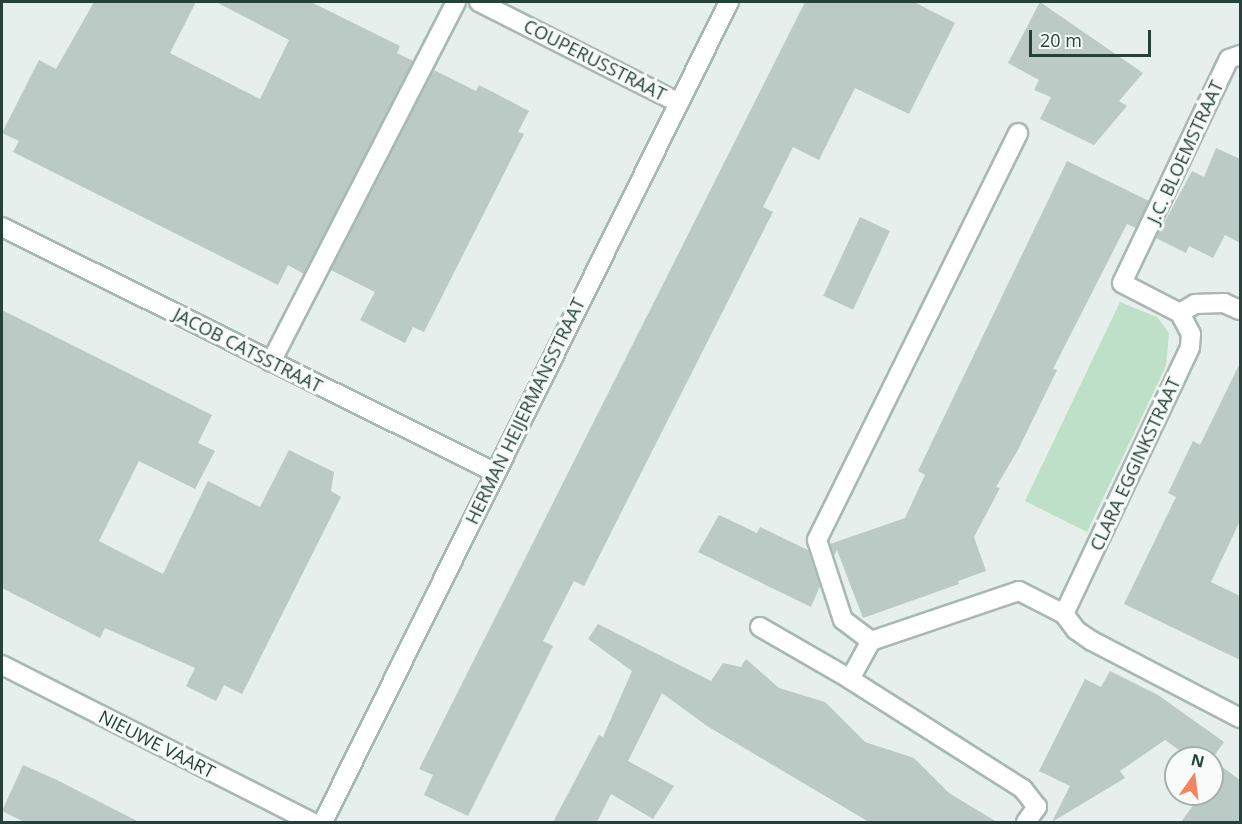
<!DOCTYPE html>
<style>
body{margin:0}
#map{position:relative;width:1242px;height:824px;overflow:hidden;background:#e6efeb;font-family:"Open Sans",sans-serif}
div>[style]{position:absolute}
.green>*{inset:0;background:#bfe0c8}
.building>*{inset:0;background:#bbcac4;transform-origin:0 0}
.roads{filter:drop-shadow(2px 0 #a8b8b2) drop-shadow(-2px 0 #a8b8b2) drop-shadow(0 2px #a8b8b2) drop-shadow(0 -2px #a8b8b2)}
.lane>*{height:18px;margin:-9px;padding:0 9px;transform-origin:9px;border-radius:9px;background:#fff}
.street>*{height:18px;margin:-9px;padding:0 9px;transform-origin:9px;border-radius:9px;background:#fff}
span{translate:-50% -50%;white-space:nowrap;text-align:center;line-height:1.15;-webkit-text-stroke:6px #f7fbf9;paint-order:stroke}
.street-label{font-size:18px;color:#24423a}
.frame{position:absolute;inset:0;border:3px solid #24423a;pointer-events:none}
.north{position:absolute;left:1164px;top:746px;width:60px;height:60px;box-sizing:border-box;background:#f7fbf9;border:2px solid #a3b1ad;border-radius:50%;rotate:14deg;font-size:16px;font-weight:700;line-height:24px;text-align:center;color:#24423a}
.north::after{content:'';display:block;margin:auto;width:21px;height:27px;background:#f4845f;clip-path:polygon(50% 0,100% 100%,50% 72%,0 100%)}
.scale{position:absolute;left:1029px;top:30px;width:122px;height:27px;box-sizing:border-box;border:3px solid #24423a;border-top:0;padding-left:8px;font-size:18px;line-height:21px;white-space:nowrap;color:#24423a;-webkit-text-stroke:4px #f7fbf9;paint-order:stroke}
</style>
<div id="map">
<div class="green">
<i style="clip-path:polygon(1120px 302px,1157px 317px,1169px 333px,1166px 366px,1087px 532px,1025px 501px)"></i>
</div>
<div class="building">
<i style="clip-path:polygon(94px 2px,196px 2px,170px 53px,260px 99px,289px 40px,216px 2px,311px 2px,400px 46px,397px 53px,413px 61px,304px 274px,288px 265px,278px 285px,13px 152px,19px 141px,2px 133px,39px 60px,56px 69px)"></i>
<i style="clip-path:polygon(805px 2px,914px 2px,955px 23px,909px 114px,855px 88px,819px 160px,793px 147px,763px 207px,773px 212px,584px 586px,574px 581px,543px 641px,553px 646px,468px 816px,424px 795px,433px 775px,419px 769px)"></i>
<i style="clip-path:polygon(1040px 2px,1143px 73px,1119px 101px,1127px 106px,1094px 145px,1040px 119px,1051px 97px,1034px 90px,1039px 80px,1008px 63px)"></i>
<i style="clip-path:polygon(434px 70px,476px 91px,479px 85px,529px 111px,518px 132px,524px 134px,424px 332px,413px 327px,405px 343px,360px 320px,375px 292px,331px 270px)"></i>
<i style="clip-path:polygon(1216px 148px,1240px 159px,1240px 243px,1225px 235px,1213px 258px,1189px 246px,1186px 253px,1156px 238px,1192px 171px,1204px 177px)"></i>
<i style="clip-path:polygon(1067px 161px,1149px 201px,1136px 228px,1127px 224px,1053px 369px,1057px 370px,1018px 450px,996px 487px,1000px 488px,974px 537px,986px 571px,958px 581px,959px 584px,863px 618px,837px 550px,834px 556px,830px 544px,905px 518px,925px 475px,918px 471px)"></i>
<i style="left:860px;top:217px;width:33px;height:87px;rotate:25deg"></i>
<i style="clip-path:polygon(2px 310px,212px 415px,198px 443px,215px 451px,195px 489px,139px 461px,99px 541px,163px 574px,208px 481px,260px 507px,289px 450px,334px 472px,331px 491px,341px 497px,242px 694px,224px 685px,216px 701px,186px 686px,195px 668px,105px 628px,100px 638px,2px 588px)"></i>
<i style="clip-path:polygon(1240px 363px,1240px 521px,1211px 582px,1240px 596px,1240px 660px,1124px 604px,1176px 497px,1168px 493px,1181px 466px,1193px 441px,1200px 445px)"></i>
<i style="clip-path:polygon(719px 515px,757px 533px,760px 527px,808px 550px,820px 586px,811px 607px,698px 552px)"></i>
<i style="clip-path:polygon(598px 624px,711px 681px,723px 663px,741px 667px,746px 659px,779px 688px,825px 702px,865px 742px,914px 758px,949px 793px,997px 822px,869px 822px,707px 726px,662px 693px,628px 761px,674px 786px,653px 819px,611px 794px,597px 822px,553px 822px,599px 735px,603px 737px,632px 671px,588px 639px)"></i>
<i style="clip-path:polygon(1110px 671px,1158px 695px,1224px 742px,1212px 759px,1190px 758px,1165px 740px,1120px 771px,1125px 778px,1052px 822px,1070px 786px,1039px 771px,1085px 679px,1101px 687px)"></i>
<i style="clip-path:polygon(23px 765px,57px 780px,139px 822px,24px 822px,2px 811px)"></i>
<i style="clip-path:polygon(1221px 766px,1240px 780px,1240px 822px,1181px 822px,1201px 794px,1212px 794px,1212px 778px)"></i>
</div>
<div class="roads">
<div class="lane">
<i style="left:271px;top:362px;width:405px;rotate:-62.8deg"></i>
<i style="left:871px;top:641px;width:35px;rotate:-143deg"></i>
<i style="left:843px;top:620px;width:84px;rotate:-108deg"></i>
<i style="left:817px;top:540px;width:454px;rotate:-63.7deg"></i>
</div>
<div class="street">
<i style="left:479px;top:2px;width:224px;rotate:26.8deg"></i>
<i style="left:2px;top:227px;width:550px;rotate:26.47deg"></i>
<i style="left:1180px;top:313px;width:17px;rotate:-31deg"></i>
<i style="left:1195px;top:304px;width:29px;rotate:-2deg"></i>
<i style="left:1224px;top:303px;width:17px;rotate:24deg"></i>
<i style="left:1064px;top:614px;width:295px;rotate:-64.7deg"></i>
<i style="left:1190px;top:347px;width:13px;rotate:-86deg"></i>
<i style="left:1191px;top:334px;width:24px;rotate:-118deg"></i>
<i style="left:1180px;top:313px;width:65px;rotate:-152.7deg"></i>
<i style="left:1122px;top:283px;width:248px;rotate:-64.5deg"></i>
<i style="left:1229px;top:59px;width:12px;rotate:-20deg"></i>
<i style="left:760px;top:627px;width:104px;rotate:30deg"></i>
<i style="left:2px;top:665px;width:347px;rotate:26.9deg"></i>
<i style="left:323px;top:822px;width:915px;rotate:-63.66deg"></i>
<i style="left:1026px;top:822px;width:19px;rotate:-54deg"></i>
<i style="left:1037px;top:807px;width:23px;rotate:-128deg"></i>
<i style="left:1023px;top:789px;width:205px;rotate:-147.6deg"></i>
<i style="left:850px;top:679px;width:43px;rotate:-61.1deg"></i>
<i style="left:871px;top:641px;width:156px;rotate:-18.7deg"></i>
<i style="left:1019px;top:591px;width:51px;rotate:27.1deg"></i>
<i style="left:1064px;top:614px;width:20px;rotate:53deg"></i>
<i style="left:1076px;top:630px;width:19px;rotate:35deg"></i>
<i style="left:1092px;top:641px;width:167px;rotate:27.5deg"></i>
</div>
</div>
<div class="street-label">
<span style="left:595px;top:60px;rotate:27deg">COUPERUSSTRAAT</span>
<span style="left:1185px;top:152px;rotate:-65deg">J.C. BLOEMSTRAAT</span>
<span style="left:248px;top:350px;rotate:27deg">JACOB CATSSTRAAT</span>
<span style="left:525px;top:411px;rotate:-64deg">HERMAN HEIJERMANSSTRAAT</span>
<span style="left:1135px;top:464px;rotate:-65deg">CLARA EGGINKSTRAAT</span>
<span style="left:157px;top:744px;rotate:27deg">NIEUWE VAART</span>
</div>
<div class="frame"></div>
<div class="north">N</div>
<div class="scale">20 m</div>
</div>
